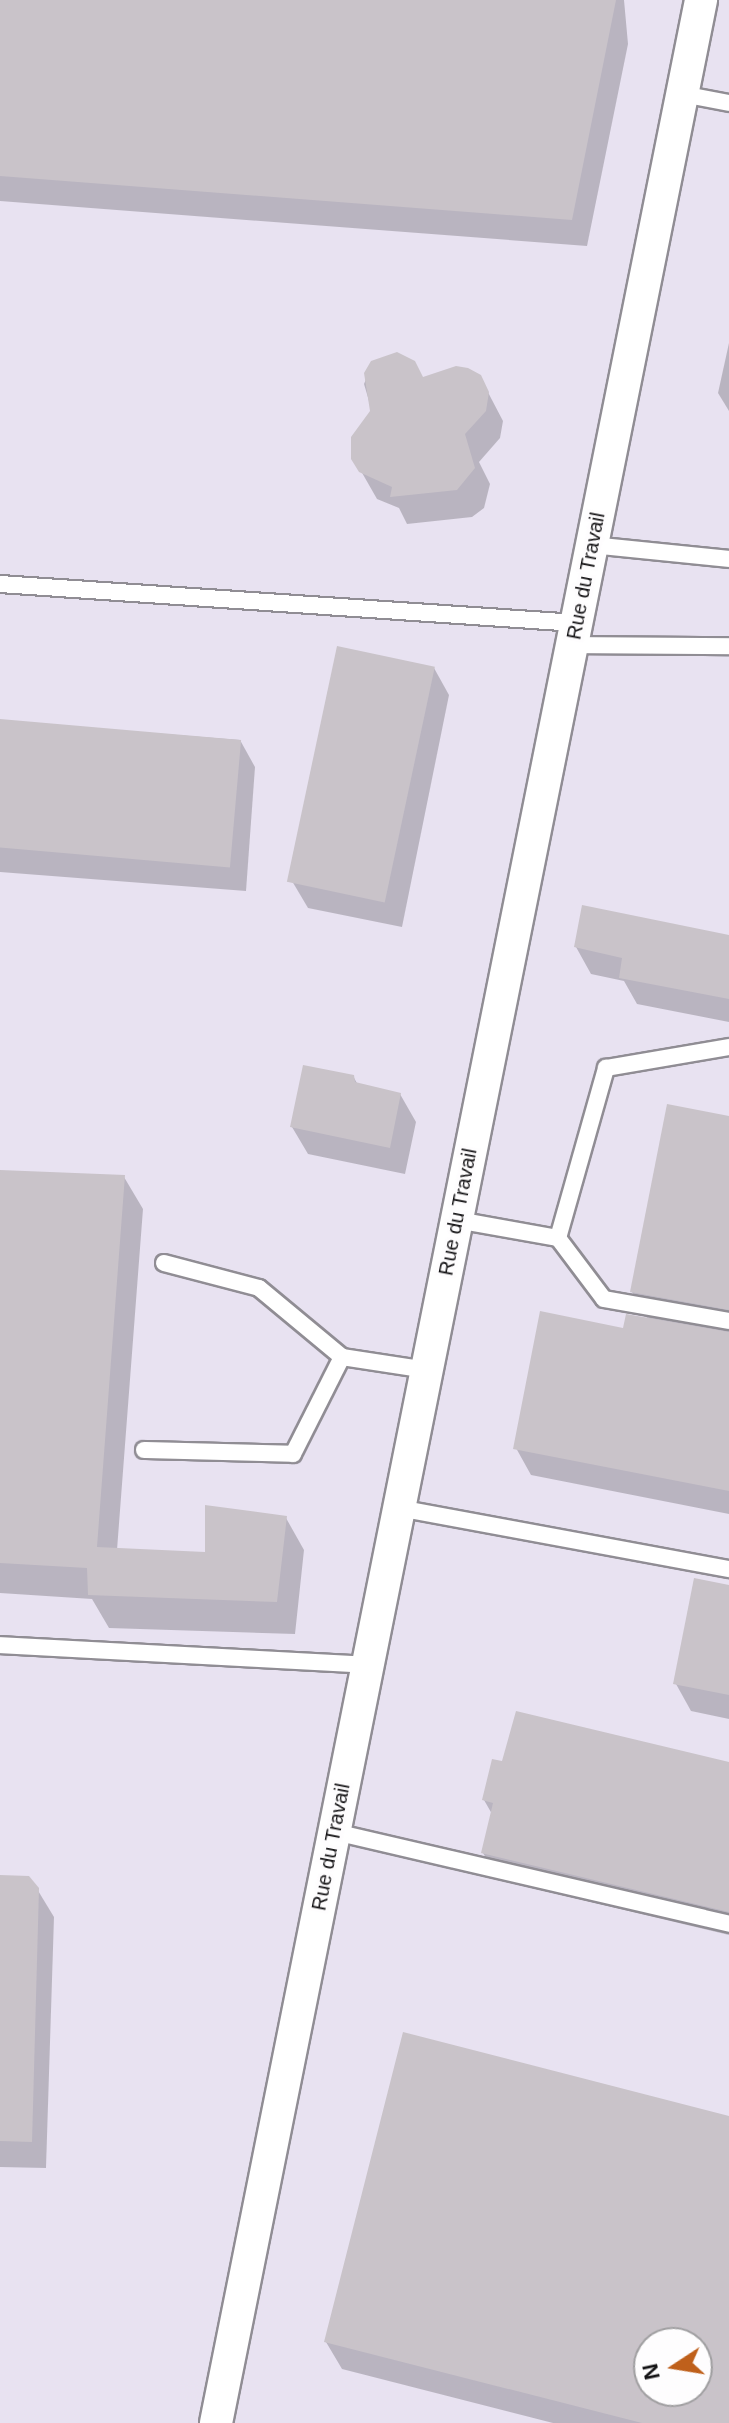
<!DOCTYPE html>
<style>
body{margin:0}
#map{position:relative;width:729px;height:2423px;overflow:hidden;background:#f2eef6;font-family:Arial,sans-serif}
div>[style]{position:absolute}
.built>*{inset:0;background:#e8e2f1}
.shadow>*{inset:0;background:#0003}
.building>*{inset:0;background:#c9c3c9;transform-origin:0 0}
.roads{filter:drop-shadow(2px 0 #908d94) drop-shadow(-2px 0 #908d94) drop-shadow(0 2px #908d94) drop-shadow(0 -2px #908d94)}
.lane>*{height:16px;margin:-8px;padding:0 8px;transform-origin:8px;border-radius:8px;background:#fff}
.street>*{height:32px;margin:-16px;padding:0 16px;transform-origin:16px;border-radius:16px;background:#fff}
span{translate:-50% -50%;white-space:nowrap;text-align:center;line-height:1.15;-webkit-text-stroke:7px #fefdfe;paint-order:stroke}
.street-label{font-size:20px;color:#141315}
.north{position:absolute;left:633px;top:2327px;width:80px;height:80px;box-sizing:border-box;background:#fefdfe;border:2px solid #a09fa1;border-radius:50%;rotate:258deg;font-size:22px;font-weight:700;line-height:32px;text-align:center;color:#141315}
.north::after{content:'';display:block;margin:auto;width:28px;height:36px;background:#bf601b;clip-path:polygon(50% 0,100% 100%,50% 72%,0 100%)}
</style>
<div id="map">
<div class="built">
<i style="clip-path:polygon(evenodd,0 0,729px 0,729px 2423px,0 2423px,0 0,649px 2343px,697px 2343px,697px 2391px,649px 2391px,649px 2343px)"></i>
</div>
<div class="shadow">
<i style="clip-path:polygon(0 0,624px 0,628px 44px,587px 246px,0 201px)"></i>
<i style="clip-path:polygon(729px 343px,729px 411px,718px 393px)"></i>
<i style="clip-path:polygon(373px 362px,423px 379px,480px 377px,503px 421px,500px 438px,479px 462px,490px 484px,484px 508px,472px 517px,407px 524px,399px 508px,377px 499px,361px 471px,372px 411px,364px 384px)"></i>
<i style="clip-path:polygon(434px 668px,449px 695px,402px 927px,308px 908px,292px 881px)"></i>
<i style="clip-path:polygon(0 721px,240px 740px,255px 767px,246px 891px,0 872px)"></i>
<i style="clip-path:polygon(729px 937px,729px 1022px,637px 1004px,624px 981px,591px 974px,576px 947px)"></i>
<i style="clip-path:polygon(353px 1076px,358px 1085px,400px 1094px,416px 1122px,405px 1174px,308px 1154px,292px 1127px)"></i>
<i style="clip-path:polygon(729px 1118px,729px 1514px,531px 1475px,516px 1448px,624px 1330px,648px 1320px,632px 1292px)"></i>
<i style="clip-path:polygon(0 1172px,124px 1177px,143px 1209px,117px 1550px,207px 1554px,286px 1518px,304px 1550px,295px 1634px,109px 1628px,92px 1599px,0 1593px)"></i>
<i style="clip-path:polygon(729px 1587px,729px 1719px,691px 1711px,676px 1684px)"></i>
<i style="clip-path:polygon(729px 1764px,729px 1935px,499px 1880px,483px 1853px,492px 1814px,484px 1800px)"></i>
<i style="clip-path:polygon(0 1877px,37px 1889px,54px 1917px,46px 2168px,0 2167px)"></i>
<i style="clip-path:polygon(evenodd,729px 2117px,729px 2423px,553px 2423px,342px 2369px,326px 2342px,729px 2117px,649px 2343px,697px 2343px,697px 2391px,649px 2391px,649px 2343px)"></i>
</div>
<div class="building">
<i style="clip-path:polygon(0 0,616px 0,572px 220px,0 176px)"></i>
<i style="clip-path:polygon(397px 352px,415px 361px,423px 377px,456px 366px,468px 368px,481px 375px,489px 392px,486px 411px,465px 434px,475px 468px,457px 490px,390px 497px,392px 487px,359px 472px,351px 459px,351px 437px,370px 411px,364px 373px,371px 361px)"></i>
<i style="left:337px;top:646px;width:100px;height:241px;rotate:12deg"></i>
<i style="left:0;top:719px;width:242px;height:128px;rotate:5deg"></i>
<i style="clip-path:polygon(582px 905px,729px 935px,729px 999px,619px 978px,622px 958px,574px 947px)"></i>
<i style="clip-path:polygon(303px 1065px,354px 1075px,355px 1082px,401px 1093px,390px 1148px,290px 1127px)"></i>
<i style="clip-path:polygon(667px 1104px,729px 1116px,729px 1310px,630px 1292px)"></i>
<i style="clip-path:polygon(0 1170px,125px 1175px,97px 1547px,205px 1552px,205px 1505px,287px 1516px,277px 1602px,88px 1595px,87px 1568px,0 1563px)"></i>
<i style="clip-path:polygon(540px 1311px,623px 1328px,626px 1314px,729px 1332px,729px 1491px,513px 1449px)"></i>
<i style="clip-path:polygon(694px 1578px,729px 1585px,729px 1695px,673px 1684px)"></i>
<i style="clip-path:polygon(516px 1711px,729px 1762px,729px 1912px,481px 1853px,493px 1803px,482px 1800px,492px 1759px,502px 1761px)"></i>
<i style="clip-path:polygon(0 1875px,29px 1876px,39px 1888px,32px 2142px,0 2141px)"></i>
<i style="clip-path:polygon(evenodd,403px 2032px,729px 2116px,729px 2423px,642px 2423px,324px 2342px,403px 2032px,649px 2343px,697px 2343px,697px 2391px,649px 2391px,649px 2343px)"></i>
</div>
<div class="roads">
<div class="lane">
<i style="left:682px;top:94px;width:48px;rotate:10.8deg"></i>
<i style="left:592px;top:545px;width:138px;rotate:5.8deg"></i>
<i style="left:0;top:584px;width:577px;rotate:3.87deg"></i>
<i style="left:572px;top:645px;width:157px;rotate:0.4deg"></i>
<i style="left:457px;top:1220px;width:103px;rotate:10.1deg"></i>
<i style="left:558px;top:1238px;width:76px;rotate:53deg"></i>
<i style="left:604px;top:1299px;width:127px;rotate:10deg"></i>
<i style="left:558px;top:1238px;width:177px;rotate:-74.2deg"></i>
<i style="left:606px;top:1068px;width:125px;rotate:-9.7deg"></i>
<i style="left:164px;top:1263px;width:98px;rotate:14.7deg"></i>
<i style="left:259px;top:1288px;width:108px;rotate:39.7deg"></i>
<i style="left:342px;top:1357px;width:86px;rotate:8.7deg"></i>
<i style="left:144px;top:1450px;width:149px;rotate:1.5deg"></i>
<i style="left:293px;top:1454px;width:109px;rotate:-63.2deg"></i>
<i style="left:399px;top:1508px;width:336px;rotate:10.5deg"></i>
<i style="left:0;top:1645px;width:368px;rotate:3.1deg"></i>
<i style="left:335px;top:1832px;width:405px;rotate:13.1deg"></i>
</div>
<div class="street">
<i style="left:216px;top:2423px;width:2471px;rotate:-78.68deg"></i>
</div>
</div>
<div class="street-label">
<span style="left:586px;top:576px;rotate:-79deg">Rue du Travail</span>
<span style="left:458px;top:1212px;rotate:-79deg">Rue du Travail</span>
<span style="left:331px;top:1847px;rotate:-79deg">Rue du Travail</span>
</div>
<div class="north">N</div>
</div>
